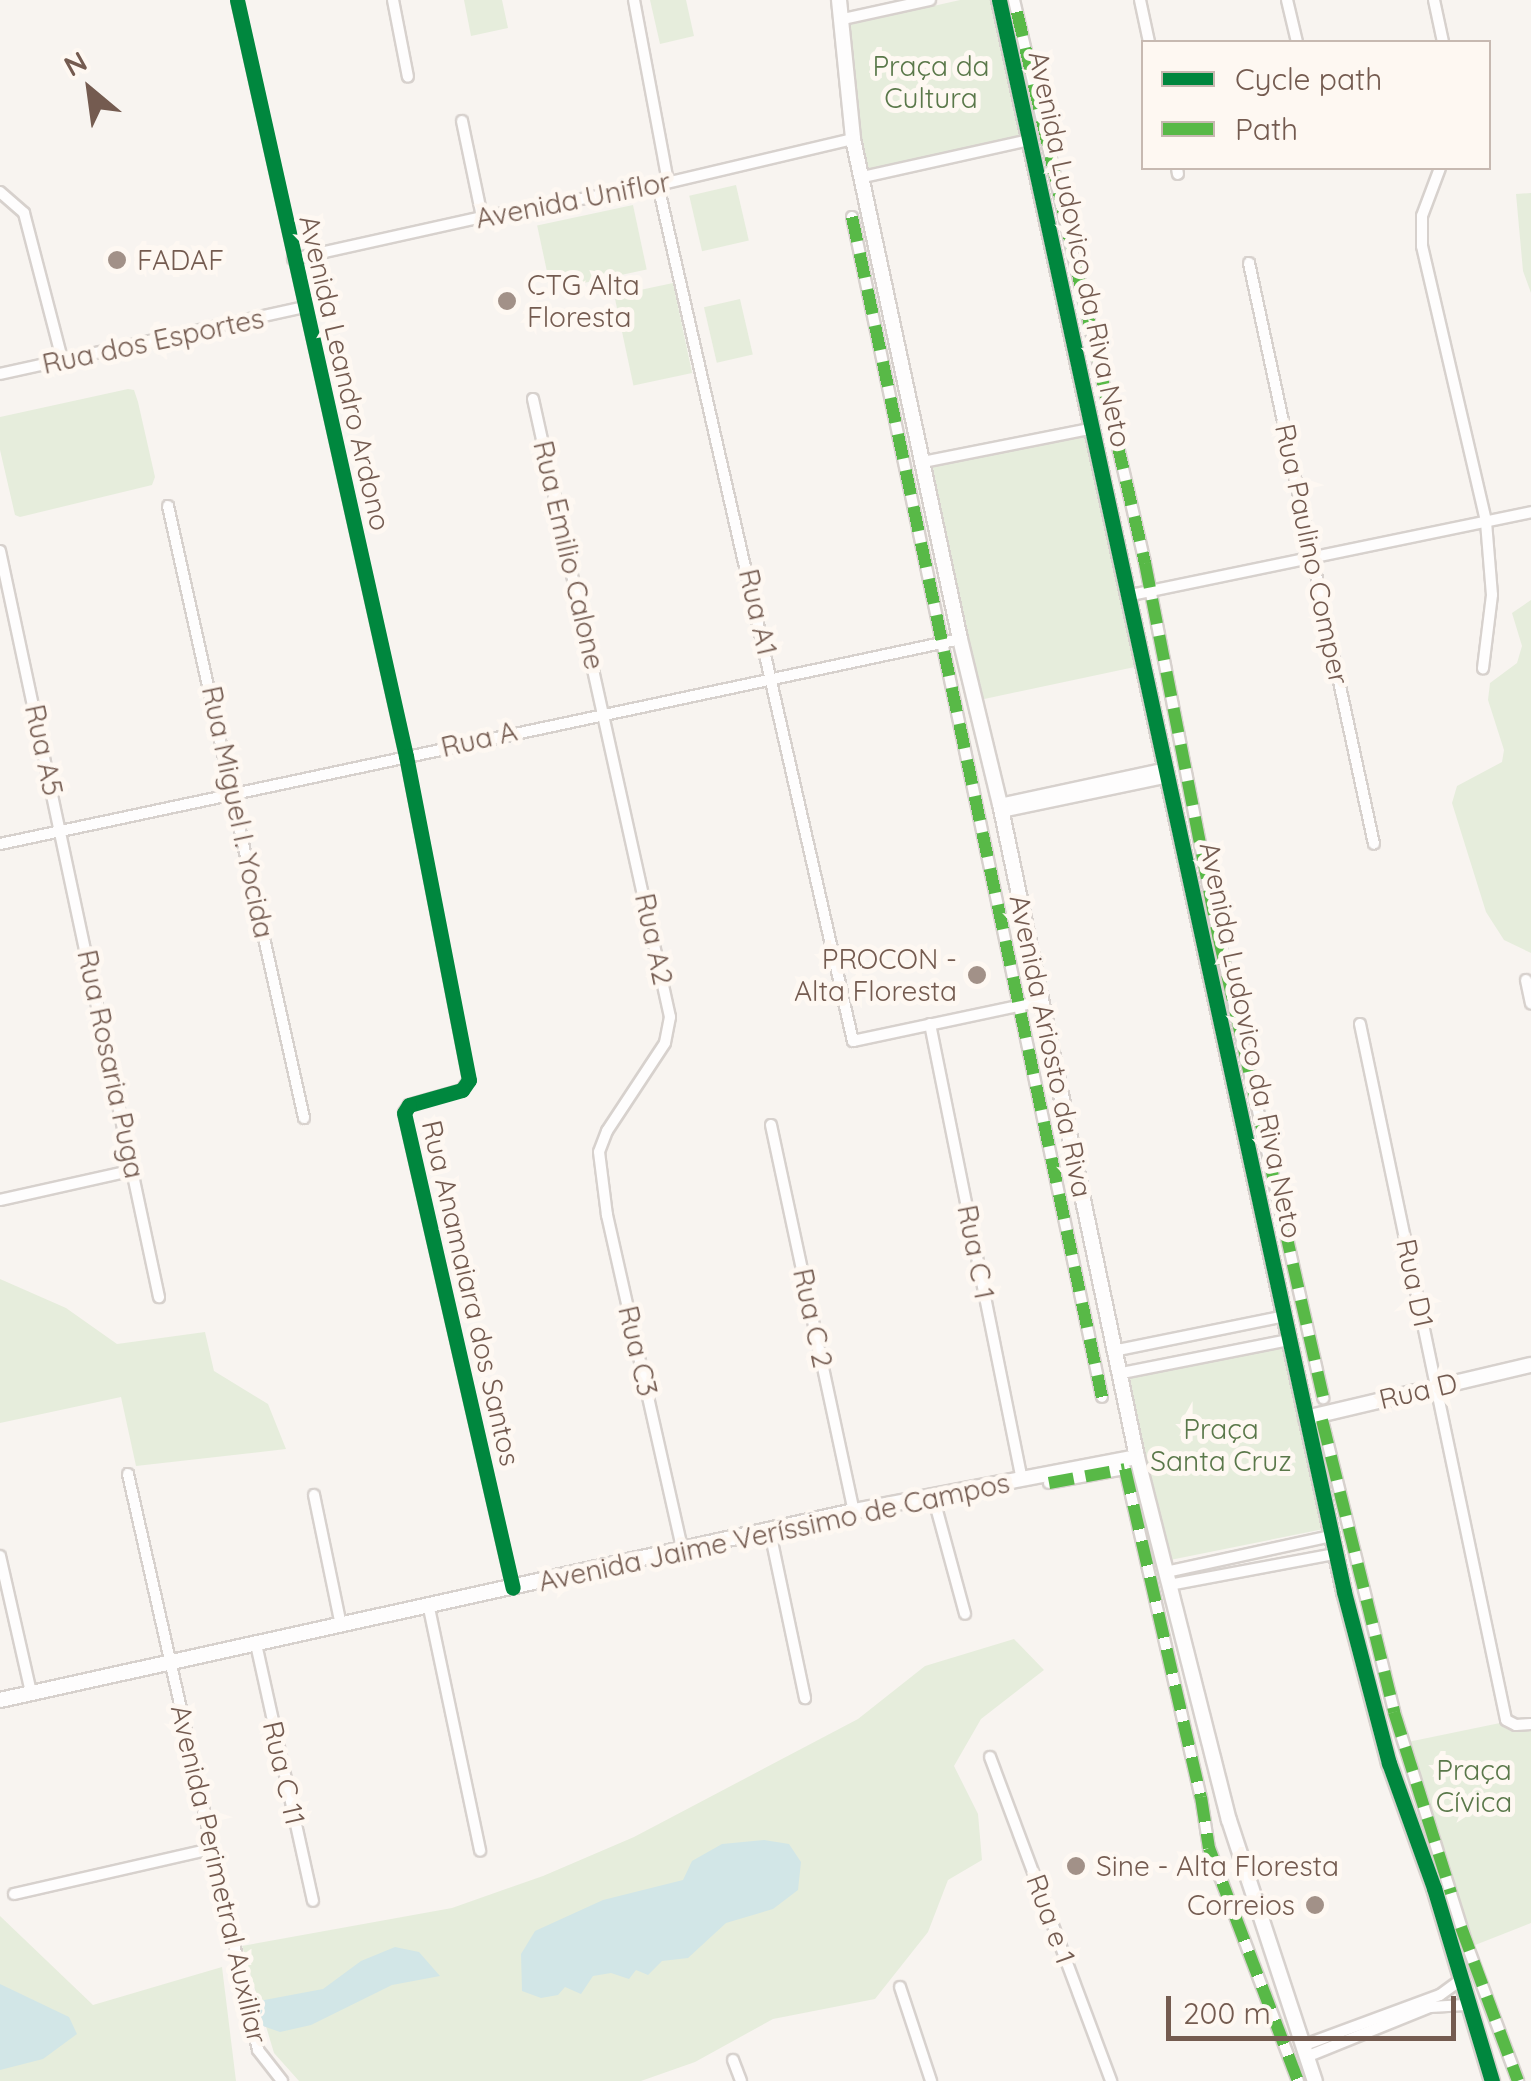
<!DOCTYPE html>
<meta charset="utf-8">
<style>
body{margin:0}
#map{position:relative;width:1531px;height:2081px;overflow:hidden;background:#f8f4f0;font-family:Quicksand,sans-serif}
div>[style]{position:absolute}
.green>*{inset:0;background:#e6eddc;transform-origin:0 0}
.water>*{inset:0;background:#d2e6e7}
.roads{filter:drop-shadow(2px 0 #d7d1cd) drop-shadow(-2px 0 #d7d1cd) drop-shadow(0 2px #d7d1cd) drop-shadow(0 -2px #d7d1cd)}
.street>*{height:10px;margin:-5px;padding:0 5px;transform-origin:5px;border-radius:5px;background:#fefdfd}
.secondary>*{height:14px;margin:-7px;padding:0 7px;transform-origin:7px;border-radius:7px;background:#fefdfd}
.quiet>*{height:12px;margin-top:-6px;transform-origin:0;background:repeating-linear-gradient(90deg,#58b947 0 25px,transparent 0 37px)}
.cycleway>*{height:15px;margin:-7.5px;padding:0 7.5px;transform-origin:7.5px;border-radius:7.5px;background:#00873e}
.dots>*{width:28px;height:28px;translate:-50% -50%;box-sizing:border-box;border:5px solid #fef8f2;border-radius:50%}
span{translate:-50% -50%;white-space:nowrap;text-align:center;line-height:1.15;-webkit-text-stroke:10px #fef8f2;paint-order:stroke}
.park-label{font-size:28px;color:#5a784a}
.street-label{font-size:28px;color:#745b50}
.poi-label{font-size:28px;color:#745b50}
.left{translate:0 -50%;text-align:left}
.right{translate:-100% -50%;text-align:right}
.legend{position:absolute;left:1141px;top:40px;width:350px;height:130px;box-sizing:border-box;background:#fef8f2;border:2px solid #c7b9b1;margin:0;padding:12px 18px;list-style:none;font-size:30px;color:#745b50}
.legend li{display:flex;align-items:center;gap:20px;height:50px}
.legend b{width:50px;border:2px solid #c7b9b1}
.north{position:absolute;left:40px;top:40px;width:100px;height:100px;-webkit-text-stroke:8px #fef8f2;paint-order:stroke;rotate:331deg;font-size:28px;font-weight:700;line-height:40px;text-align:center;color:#745b50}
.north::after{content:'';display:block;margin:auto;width:35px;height:45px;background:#745b50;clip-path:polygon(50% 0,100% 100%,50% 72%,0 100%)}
.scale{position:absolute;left:1166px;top:1996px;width:290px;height:45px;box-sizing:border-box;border:5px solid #745b50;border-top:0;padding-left:12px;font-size:30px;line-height:35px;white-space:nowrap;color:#745b50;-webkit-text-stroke:8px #fef8f2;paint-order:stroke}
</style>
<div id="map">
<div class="green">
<i style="clip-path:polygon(464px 0,502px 0,508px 28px,471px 36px)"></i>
<i style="clip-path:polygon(650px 0,686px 0,694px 36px,660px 44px)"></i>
<i style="clip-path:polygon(960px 0,991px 0,1026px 135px,868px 172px,855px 110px,849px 25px)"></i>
<i style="left:736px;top:185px;width:57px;height:48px;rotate:77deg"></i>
<i style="clip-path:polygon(1531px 193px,1531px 293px,1523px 271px,1516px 194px)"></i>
<i style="left:633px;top:205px;width:66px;height:98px;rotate:78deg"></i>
<i style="left:673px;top:283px;width:92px;height:60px;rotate:78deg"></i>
<i style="left:740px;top:299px;width:57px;height:37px;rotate:77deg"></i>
<i style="clip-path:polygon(128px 389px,134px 390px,138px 402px,155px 477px,152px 485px,20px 517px,15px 515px,0 450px,0 417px)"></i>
<i style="left:1091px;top:432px;width:239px;height:167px;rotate:78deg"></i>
<i style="clip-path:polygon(1531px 600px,1531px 953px,1504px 940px,1486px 912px,1452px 803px,1457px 786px,1502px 762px,1504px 750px,1488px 700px,1490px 683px,1517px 663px,1522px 646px,1512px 613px)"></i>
<i style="clip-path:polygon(0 1279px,66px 1308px,117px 1344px,205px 1332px,214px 1371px,268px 1404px,286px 1449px,136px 1466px,121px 1397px,0 1423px)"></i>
<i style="clip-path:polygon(1282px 1346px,1324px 1529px,1170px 1560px,1139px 1453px,1128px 1377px)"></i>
<i style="clip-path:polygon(1014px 1639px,1044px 1670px,981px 1719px,954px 1766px,978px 1814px,982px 1860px,948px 1880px,928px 1932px,875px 1999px,773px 2019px,695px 2062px,641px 2081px,299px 2081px,274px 2053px,242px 1946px,452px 1908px,543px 1876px,634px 1837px,858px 1719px,925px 1666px)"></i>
<i style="clip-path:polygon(1500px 1723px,1511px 1731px,1531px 1730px,1531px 1923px,1465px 1949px,1403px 1743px)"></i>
<i style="clip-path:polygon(0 1916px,93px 2005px,222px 1967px,236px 2081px,0 2081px)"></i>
</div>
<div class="water">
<i style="clip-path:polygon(764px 1840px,789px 1844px,801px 1862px,798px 1890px,773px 1909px,726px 1923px,688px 1958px,662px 1961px,648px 1975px,636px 1970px,629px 1979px,611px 1973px,593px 1976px,581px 1994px,565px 1987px,558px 1995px,541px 1998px,522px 1991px,521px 1954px,535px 1931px,603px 1900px,683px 1880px,692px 1861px,722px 1844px)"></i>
<i style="clip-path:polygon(395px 1947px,419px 1952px,440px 1976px,392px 1985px,311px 2025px,280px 2032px,260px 2025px,259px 2001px,323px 1989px,361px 1961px)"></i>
<i style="clip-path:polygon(0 1984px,69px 2017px,77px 2034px,43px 2059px,0 2070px)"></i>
</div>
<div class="roads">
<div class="street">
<i style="left:237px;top:0;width:775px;rotate:77.4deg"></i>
<i style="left:406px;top:756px;width:330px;rotate:79deg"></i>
<i style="left:469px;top:1080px;width:12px;rotate:125deg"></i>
<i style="left:462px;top:1090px;width:55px;rotate:164.2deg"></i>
<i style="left:409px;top:1105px;width:9px;rotate:122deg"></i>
<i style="left:404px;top:1113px;width:487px;rotate:77.1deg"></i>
<i style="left:393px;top:0;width:78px;rotate:79deg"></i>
<i style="left:634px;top:0;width:185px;rotate:79.4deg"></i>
<i style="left:1014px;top:0;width:578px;rotate:76.9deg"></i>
<i style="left:1145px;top:563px;width:383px;rotate:78.9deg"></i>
<i style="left:1219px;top:939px;width:471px;rotate:77.2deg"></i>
<i style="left:1140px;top:0;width:43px;rotate:77.9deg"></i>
<i style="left:1287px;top:0;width:43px;rotate:76.6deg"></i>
<i style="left:1434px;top:0;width:43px;rotate:77.9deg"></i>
<i style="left:843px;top:19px;width:89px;rotate:-12.3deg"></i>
<i style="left:462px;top:121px;width:98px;rotate:78.2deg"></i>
<i style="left:1177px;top:168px;width:6px;rotate:81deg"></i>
<i style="left:1440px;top:168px;width:51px;rotate:110.6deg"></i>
<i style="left:1422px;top:216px;width:30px;rotate:90deg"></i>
<i style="left:1422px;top:246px;width:283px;rotate:76.9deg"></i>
<i style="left:1486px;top:522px;width:73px;rotate:85.3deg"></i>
<i style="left:1492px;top:595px;width:74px;rotate:97deg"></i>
<i style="left:863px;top:177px;width:171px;rotate:-12.5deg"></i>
<i style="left:658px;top:185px;width:878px;rotate:77.17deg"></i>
<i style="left:853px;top:1041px;width:192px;rotate:-12deg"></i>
<i style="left:0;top:192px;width:32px;rotate:41deg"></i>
<i style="left:24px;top:213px;width:155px;rotate:75.4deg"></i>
<i style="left:852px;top:217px;width:1206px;rotate:78.04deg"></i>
<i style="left:293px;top:259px;width:194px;rotate:-12.5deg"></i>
<i style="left:482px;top:217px;width:179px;rotate:-10.3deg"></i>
<i style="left:658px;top:185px;width:200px;rotate:-13.3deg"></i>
<i style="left:1249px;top:263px;width:594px;rotate:77.86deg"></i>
<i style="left:0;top:374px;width:312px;rotate:-12.4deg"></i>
<i style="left:533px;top:399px;width:633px;rotate:77.5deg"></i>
<i style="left:670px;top:1017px;width:26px;rotate:101deg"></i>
<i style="left:665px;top:1043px;width:105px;rotate:123.4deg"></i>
<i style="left:607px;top:1131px;width:22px;rotate:111deg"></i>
<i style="left:599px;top:1152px;width:64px;rotate:82.8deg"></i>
<i style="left:607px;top:1215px;width:342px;rotate:77.3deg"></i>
<i style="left:923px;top:462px;width:174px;rotate:-11.2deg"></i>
<i style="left:168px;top:506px;width:627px;rotate:77.47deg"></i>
<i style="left:0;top:551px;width:763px;rotate:77.97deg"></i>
<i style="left:1131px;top:595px;width:409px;rotate:-11.7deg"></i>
<i style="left:1000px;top:804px;width:170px;rotate:-12.2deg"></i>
<i style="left:1001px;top:812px;width:171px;rotate:-11.8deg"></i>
<i style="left:0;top:844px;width:982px;rotate:-12.05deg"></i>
<i style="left:1526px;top:980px;width:24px;rotate:78deg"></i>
<i style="left:930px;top:1024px;width:464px;rotate:78.6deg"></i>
<i style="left:1360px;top:1024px;width:711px;rotate:78.15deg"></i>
<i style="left:1506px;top:1720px;width:11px;rotate:27deg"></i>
<i style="left:1516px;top:1725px;width:15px;rotate:-4deg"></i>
<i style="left:771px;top:1125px;width:395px;rotate:77.9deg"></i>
<i style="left:0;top:1200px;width:137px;rotate:-12.6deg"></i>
<i style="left:1118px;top:1350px;width:170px;rotate:-11.5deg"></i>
<i style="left:1122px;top:1373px;width:170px;rotate:-11.2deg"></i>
<i style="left:1322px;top:1420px;width:301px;rotate:76.1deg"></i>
<i style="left:1394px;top:1712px;width:244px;rotate:72.6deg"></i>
<i style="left:1467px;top:1945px;width:145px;rotate:69.4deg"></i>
<i style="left:128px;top:1474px;width:590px;rotate:77.28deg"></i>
<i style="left:258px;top:2050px;width:39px;rotate:52deg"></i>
<i style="left:1049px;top:1483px;width:77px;rotate:-10.4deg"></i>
<i style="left:1125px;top:1469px;width:337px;rotate:77deg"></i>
<i style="left:1201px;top:1797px;width:52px;rotate:81.1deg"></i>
<i style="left:1209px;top:1848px;width:249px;rotate:69.1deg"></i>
<i style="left:314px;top:1495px;width:133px;rotate:78.3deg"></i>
<i style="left:933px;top:1496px;width:122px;rotate:74.8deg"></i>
<i style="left:770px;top:1532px;width:170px;rotate:78.1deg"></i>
<i style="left:0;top:1556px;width:140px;rotate:77.2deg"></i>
<i style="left:1166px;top:1572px;width:169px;rotate:-12.3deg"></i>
<i style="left:1169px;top:1585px;width:169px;rotate:-10.6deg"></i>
<i style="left:429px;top:1608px;width:248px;rotate:78.1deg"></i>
<i style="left:256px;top:1644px;width:263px;rotate:77.5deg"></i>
<i style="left:990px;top:1757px;width:346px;rotate:69.5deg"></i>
<i style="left:14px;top:1894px;width:201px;rotate:-12.9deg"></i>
<i style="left:900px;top:1987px;width:99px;rotate:71.7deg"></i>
<i style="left:1302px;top:2046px;width:147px;rotate:-20.3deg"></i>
<i style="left:1440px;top:1995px;width:24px;rotate:-36deg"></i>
<i style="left:1306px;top:2057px;width:134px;rotate:-22deg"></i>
<i style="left:1430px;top:2007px;width:36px;rotate:-3deg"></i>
<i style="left:733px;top:2060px;width:22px;rotate:69deg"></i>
</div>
<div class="secondary">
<i style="left:839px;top:0;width:140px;rotate:84.2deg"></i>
<i style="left:853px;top:139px;width:511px;rotate:77.92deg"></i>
<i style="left:960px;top:639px;width:170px;rotate:76.4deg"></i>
<i style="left:1000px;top:804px;width:667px;rotate:78.15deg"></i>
<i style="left:1137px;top:1457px;width:374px;rotate:75.8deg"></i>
<i style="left:1229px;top:1820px;width:275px;rotate:71.8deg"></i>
<i style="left:999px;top:0;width:1629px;rotate:77.77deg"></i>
<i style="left:1344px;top:1592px;width:177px;rotate:75.3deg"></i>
<i style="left:1389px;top:1763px;width:133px;rotate:70.2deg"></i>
<i style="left:1434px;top:1888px;width:202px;rotate:73.3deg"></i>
<i style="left:1306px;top:1418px;width:231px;rotate:-13.3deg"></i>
<i style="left:0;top:1700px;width:875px;rotate:-12.48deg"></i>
<i style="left:854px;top:1511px;width:288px;rotate:-10.8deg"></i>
</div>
</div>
<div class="quiet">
<i style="left:1017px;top:12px;width:566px;rotate:76.92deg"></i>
<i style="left:1145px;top:563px;width:383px;rotate:78.9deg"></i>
<i style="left:1219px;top:939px;width:471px;rotate:77.2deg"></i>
<i style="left:852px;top:217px;width:1206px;rotate:78.04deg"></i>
<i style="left:1322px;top:1420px;width:301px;rotate:76.1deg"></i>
<i style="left:1394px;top:1712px;width:190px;rotate:72.5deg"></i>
<i style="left:1049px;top:1483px;width:77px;rotate:-10.4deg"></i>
<i style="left:1125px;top:1469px;width:337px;rotate:77deg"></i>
<i style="left:1201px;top:1797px;width:52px;rotate:81.1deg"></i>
<i style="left:1209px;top:1848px;width:249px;rotate:69.1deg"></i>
<i style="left:1461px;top:1927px;width:164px;rotate:69.7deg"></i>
</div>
<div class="cycleway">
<i style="left:237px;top:0;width:775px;rotate:77.4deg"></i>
<i style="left:406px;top:756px;width:330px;rotate:79deg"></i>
<i style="left:469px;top:1080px;width:12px;rotate:125deg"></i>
<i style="left:462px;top:1090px;width:55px;rotate:164.2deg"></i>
<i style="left:409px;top:1105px;width:9px;rotate:122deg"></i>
<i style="left:404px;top:1113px;width:487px;rotate:77.1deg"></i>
<i style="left:999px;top:0;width:1629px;rotate:77.77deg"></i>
<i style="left:1344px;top:1592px;width:177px;rotate:75.3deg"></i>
<i style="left:1389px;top:1763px;width:133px;rotate:70.2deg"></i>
<i style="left:1434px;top:1888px;width:202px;rotate:73.3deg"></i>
</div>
<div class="dots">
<i style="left:117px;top:260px;background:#a29188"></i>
<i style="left:507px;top:301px;background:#a29188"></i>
<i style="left:977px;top:975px;background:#a29188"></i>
<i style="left:1076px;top:1866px;background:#a29188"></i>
<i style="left:1315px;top:1905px;background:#a29188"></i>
</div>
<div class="park-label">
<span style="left:931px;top:82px">Praça da<br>Cultura</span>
<span style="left:1221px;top:1445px">Praça<br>Santa Cruz</span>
<span style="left:1474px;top:1786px">Praça<br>Cívica</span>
</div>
<div class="street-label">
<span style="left:573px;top:200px;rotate:-11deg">Avenida Uniflor</span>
<span style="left:1080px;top:249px;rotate:78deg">Avenida Ludovico da Riva Neto</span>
<span style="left:153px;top:341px;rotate:-12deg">Rua dos Esportes</span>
<span style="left:345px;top:373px;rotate:77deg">Avenida Leandro Ardono</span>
<span style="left:1312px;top:554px;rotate:78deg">Rua Paulino Comper</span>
<span style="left:569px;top:555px;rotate:77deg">Rua Emilio Calone</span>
<span style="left:758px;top:612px;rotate:77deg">Rua A1</span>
<span style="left:479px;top:739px;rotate:-13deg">Rua A</span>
<span style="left:44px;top:750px;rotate:78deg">Rua A5</span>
<span style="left:238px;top:812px;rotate:78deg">Rua Miguel I. Yocida</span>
<span style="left:654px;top:939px;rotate:78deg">Rua A2</span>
<span style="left:1251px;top:1040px;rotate:78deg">Avenida Ludovico da Riva Neto</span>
<span style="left:1051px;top:1046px;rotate:78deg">Avenida Ariosto da Riva</span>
<span style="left:111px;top:1064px;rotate:78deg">Rua Rosaria Puga</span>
<span style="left:976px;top:1252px;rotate:79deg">Rua C 1</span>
<span style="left:1415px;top:1283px;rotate:78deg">Rua D1</span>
<span style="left:471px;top:1293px;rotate:77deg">Rua Anamaiara dos Santos</span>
<span style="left:813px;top:1318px;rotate:78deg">Rua C 2</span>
<span style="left:638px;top:1351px;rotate:77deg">Rua C3</span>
<span style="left:1418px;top:1391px;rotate:-13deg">Rua D</span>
<span style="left:774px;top:1532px;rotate:-12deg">Avenida Jaime Veríssimo de Campos</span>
<span style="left:284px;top:1773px;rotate:77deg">Rua C 11</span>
<span style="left:219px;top:1874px;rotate:77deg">Avenida Perimetral Auxiliar</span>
<span style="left:1051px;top:1919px;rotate:70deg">Rua e 1</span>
</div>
<div class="poi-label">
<span class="left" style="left:137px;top:260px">FADAF</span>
<span class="left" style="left:527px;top:301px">CTG Alta<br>Floresta</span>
<span class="right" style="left:957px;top:975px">PROCON -<br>Alta Floresta</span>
<span class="left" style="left:1096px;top:1866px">Sine - Alta Floresta</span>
<span class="right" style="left:1295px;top:1905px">Correios</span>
</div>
<ul class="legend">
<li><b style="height:12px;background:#00873e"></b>Cycle path</li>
<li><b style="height:12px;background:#58b947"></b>Path</li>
</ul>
<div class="north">N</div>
<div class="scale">200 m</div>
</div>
